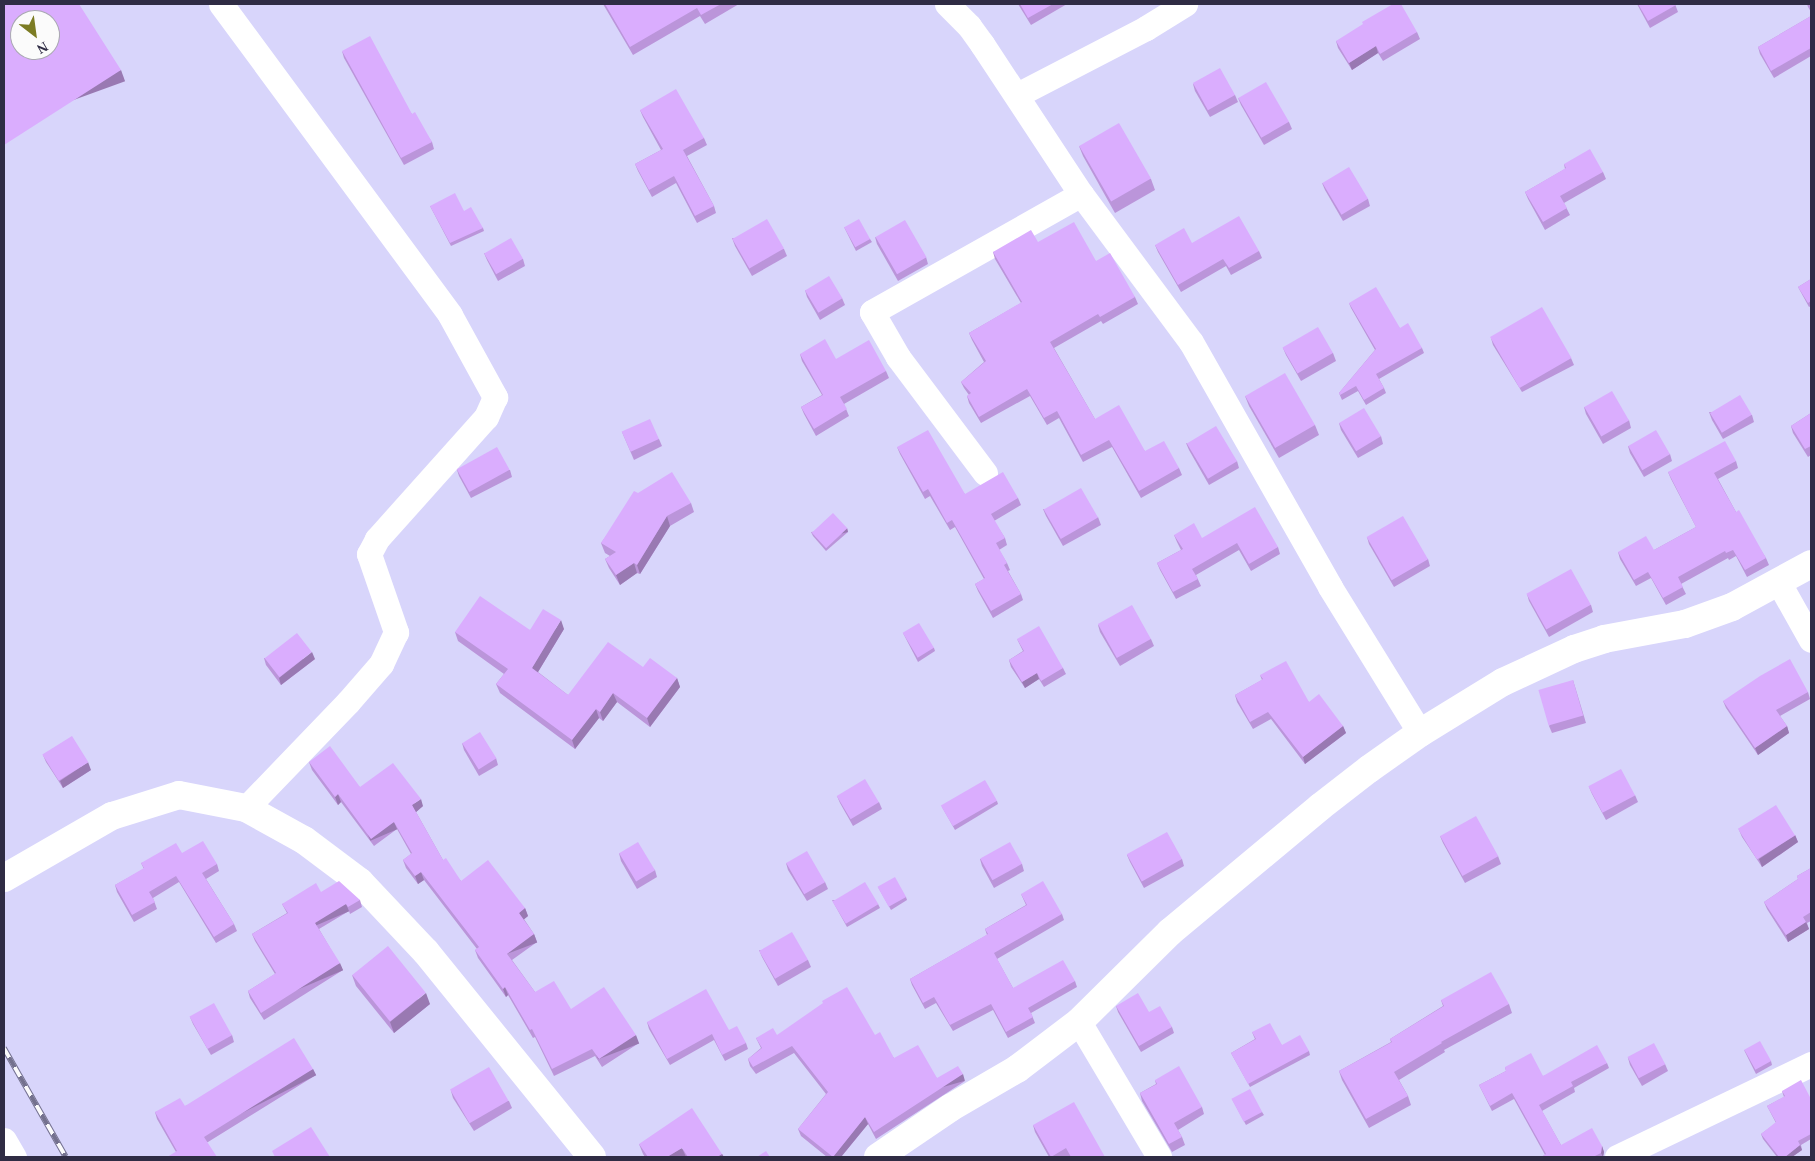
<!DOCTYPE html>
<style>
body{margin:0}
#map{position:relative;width:1815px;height:1161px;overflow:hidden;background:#d8d5fb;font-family:"Times New Roman",serif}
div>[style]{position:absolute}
.minor>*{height:25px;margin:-12.5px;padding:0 12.5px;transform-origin:12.5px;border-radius:12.5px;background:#fff}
.tertiary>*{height:28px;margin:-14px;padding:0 14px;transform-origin:14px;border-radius:14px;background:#fff}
.rail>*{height:5.5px;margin-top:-2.75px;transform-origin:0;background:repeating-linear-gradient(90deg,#fbfbfb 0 11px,#74718e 0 22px);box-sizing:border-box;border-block:1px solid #74718e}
.wall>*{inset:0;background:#bb95da}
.shaded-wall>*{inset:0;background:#9979b2;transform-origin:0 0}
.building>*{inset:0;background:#daadfe;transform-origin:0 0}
span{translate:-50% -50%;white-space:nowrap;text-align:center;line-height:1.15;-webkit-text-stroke:5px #fbfbfb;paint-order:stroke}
.frame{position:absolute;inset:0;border:5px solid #2f2c44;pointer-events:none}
.north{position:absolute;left:10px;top:10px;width:50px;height:50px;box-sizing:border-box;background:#fbfbfb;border:1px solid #a9a8b2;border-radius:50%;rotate:150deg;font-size:14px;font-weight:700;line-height:20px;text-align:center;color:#2f2c44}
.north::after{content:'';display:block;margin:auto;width:18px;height:22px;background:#7c7c24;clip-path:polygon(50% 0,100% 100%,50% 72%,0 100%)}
</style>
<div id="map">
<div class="minor">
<i style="left:221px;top:4px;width:386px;rotate:53.6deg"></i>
<i style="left:450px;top:315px;width:94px;rotate:61.2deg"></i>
<i style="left:495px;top:397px;width:22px;rotate:114deg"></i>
<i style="left:486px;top:417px;width:164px;rotate:131.8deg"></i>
<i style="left:377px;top:539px;width:17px;rotate:118deg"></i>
<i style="left:369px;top:554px;width:83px;rotate:70.9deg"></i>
<i style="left:396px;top:632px;width:35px;rotate:115deg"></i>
<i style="left:381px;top:664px;width:50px;rotate:131deg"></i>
<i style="left:348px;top:702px;width:147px;rotate:133.9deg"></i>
<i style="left:947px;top:4px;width:31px;rotate:45deg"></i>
<i style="left:969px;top:26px;width:22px;rotate:54deg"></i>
<i style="left:982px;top:44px;width:180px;rotate:56.6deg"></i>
<i style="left:1081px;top:194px;width:184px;rotate:53.4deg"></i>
<i style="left:1191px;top:342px;width:282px;rotate:60.4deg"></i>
<i style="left:1330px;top:587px;width:172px;rotate:58.3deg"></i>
<i style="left:1017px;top:95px;width:145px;rotate:-27.4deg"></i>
<i style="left:1146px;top:28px;width:46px;rotate:-31.6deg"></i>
<i style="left:985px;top:473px;width:145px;rotate:-126.9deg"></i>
<i style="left:898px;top:357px;width:52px;rotate:-120deg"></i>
<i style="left:872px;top:312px;width:240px;rotate:-29.4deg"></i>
<i style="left:1779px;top:583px;width:65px;rotate:60.7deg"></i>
<i style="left:1079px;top:1022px;width:157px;rotate:59.3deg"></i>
<i style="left:4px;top:1140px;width:20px;rotate:60deg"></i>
<i style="left:1617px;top:1157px;width:215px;rotate:-25.6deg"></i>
</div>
<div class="tertiary">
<i style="left:4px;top:878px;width:125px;rotate:-29.9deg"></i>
<i style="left:112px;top:816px;width:70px;rotate:-17.4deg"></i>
<i style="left:179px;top:795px;width:68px;rotate:11deg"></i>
<i style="left:246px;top:808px;width:66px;rotate:28.9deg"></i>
<i style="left:304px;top:840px;width:70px;rotate:36.9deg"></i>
<i style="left:360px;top:882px;width:96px;rotate:46.7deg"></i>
<i style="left:426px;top:952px;width:264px;rotate:51deg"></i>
<i style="left:878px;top:1157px;width:87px;rotate:-34.2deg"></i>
<i style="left:950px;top:1108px;width:78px;rotate:-30.2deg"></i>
<i style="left:1017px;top:1069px;width:78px;rotate:-37.2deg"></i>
<i style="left:1079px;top:1022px;width:128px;rotate:-44.7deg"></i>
<i style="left:1170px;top:932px;width:195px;rotate:-39.8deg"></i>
<i style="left:1320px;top:807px;width:62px;rotate:-37.8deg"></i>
<i style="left:1369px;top:769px;width:62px;rotate:-35.2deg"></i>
<i style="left:1420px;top:733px;width:97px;rotate:-31.6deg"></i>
<i style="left:1503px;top:682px;width:78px;rotate:-24.9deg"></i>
<i style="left:1574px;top:649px;width:32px;rotate:-18deg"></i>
<i style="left:1604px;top:639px;width:82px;rotate:-10.5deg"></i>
<i style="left:1685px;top:624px;width:50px;rotate:-19.9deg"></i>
<i style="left:1732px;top:607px;width:90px;rotate:-28.6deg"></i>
</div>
<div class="rail">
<i style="left:4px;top:1048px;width:125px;rotate:60.4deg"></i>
</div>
<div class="wall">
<i style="clip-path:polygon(603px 4px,739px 4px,705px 24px,700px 16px,633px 55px)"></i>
<i style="clip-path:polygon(1018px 4px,1067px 4px,1031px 25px)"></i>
<i style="clip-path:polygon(1637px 4px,1675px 4px,1678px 12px,1650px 28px)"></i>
<i style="clip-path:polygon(1807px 4px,1811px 4px,1811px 12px,1808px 7px)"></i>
<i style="clip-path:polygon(1811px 16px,1811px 56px,1774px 78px,1760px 54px,1758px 47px)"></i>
<i style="clip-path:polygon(1417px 32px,1420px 39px,1383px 61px,1378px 53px,1352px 70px,1338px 48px,1336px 41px)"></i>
<i style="clip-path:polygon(342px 51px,412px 114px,432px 142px,434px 149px,404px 165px,344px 58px)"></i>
<i style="clip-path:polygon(1193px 84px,1235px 95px,1238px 102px,1210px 117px,1195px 91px)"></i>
<i style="clip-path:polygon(1238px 98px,1289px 122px,1292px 129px,1264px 145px,1241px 105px)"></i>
<i style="clip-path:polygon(640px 110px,704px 138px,707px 145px,687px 156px,714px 206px,716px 213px,697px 223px,676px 183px,652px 197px,638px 171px,635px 164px,661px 150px,643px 117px)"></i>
<i style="clip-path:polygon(1079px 146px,1151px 179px,1155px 190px,1115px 213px,1083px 156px)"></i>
<i style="clip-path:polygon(1564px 164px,1603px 172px,1606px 179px,1564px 203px,1570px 215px,1545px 230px,1528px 199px,1525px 192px,1565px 169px)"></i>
<i style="clip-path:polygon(1322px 183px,1368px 199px,1370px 206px,1343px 221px,1325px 190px)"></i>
<i style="clip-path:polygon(430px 206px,464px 211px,483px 228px,484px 231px,451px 246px)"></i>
<i style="clip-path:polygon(844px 227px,870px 239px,872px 242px,856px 251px)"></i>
<i style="clip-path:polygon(875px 237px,926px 257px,928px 264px,898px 281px,877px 244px)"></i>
<i style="clip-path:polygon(732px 238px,784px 249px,787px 256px,752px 276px,735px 246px)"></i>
<i style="clip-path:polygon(1038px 242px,1096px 261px,1135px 297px,1138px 304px,1103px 324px,1101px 321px,1054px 348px,1095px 419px,1145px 451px,1179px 468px,1182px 475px,1141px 498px,1112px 447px,1083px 462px,1059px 418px,1047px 425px,1030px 396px,981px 423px,969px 403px,967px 396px,969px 395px,964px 388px,961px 382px,984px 362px,972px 340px,969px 333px,1021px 303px,995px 259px,993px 252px)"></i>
<i style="clip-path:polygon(1155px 245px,1259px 251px,1262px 258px,1231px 275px,1226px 266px,1181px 292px,1158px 252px)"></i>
<i style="clip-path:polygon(484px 253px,523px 259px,525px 266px,498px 281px,487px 260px)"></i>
<i style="clip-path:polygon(1811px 279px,1811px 306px,1809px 307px,1798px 287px)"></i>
<i style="clip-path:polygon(805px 290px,842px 298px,845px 305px,820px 320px,807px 297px)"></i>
<i style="clip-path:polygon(1349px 303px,1400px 328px,1422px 348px,1424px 353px,1379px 379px,1384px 388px,1386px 393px,1366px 405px,1358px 391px,1342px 400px,1339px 393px,1375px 350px,1351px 308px)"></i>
<i style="clip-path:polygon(1491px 338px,1571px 358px,1574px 365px,1522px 392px,1493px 345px)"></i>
<i style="clip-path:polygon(1283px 348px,1333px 353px,1336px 361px,1301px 381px,1286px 355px)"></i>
<i style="clip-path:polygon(800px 354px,836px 359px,886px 371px,889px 378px,844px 404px,849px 416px,816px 436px,804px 414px,801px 407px,822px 395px,802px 361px)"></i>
<i style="clip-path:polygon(1245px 396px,1315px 425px,1319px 435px,1279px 458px,1249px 406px)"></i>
<i style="clip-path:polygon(1584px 407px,1629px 420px,1631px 428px,1603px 444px,1586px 414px)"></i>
<i style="clip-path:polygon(1709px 412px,1752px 415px,1754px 422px,1723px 439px,1712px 420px)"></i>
<i style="clip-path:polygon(1811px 413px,1811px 455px,1808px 457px,1793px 433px,1791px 426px)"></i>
<i style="clip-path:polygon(1339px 423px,1381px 436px,1383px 444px,1358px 458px,1341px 430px)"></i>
<i style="clip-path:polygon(622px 432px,659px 439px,662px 446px,634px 460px)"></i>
<i style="clip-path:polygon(1186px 443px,1237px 461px,1239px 468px,1209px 485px,1189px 450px)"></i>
<i style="clip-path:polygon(1628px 446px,1670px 454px,1672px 461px,1644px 477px,1630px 453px)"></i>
<i style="clip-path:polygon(897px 447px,965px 494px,1018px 498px,1021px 505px,994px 521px,1005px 538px,1007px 545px,999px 550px,1007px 563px,1010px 570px,1008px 571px,1021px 594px,1023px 600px,993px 618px,978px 591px,975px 584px,984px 579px,955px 527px,950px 530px,930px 496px,925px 499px,900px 454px)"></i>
<i style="clip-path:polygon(1736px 461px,1738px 468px,1718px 479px,1736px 512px,1766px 558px,1769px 565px,1747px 577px,1736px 556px,1729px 560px,1728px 558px,1681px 584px,1686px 594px,1666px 605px,1651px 578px,1636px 586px,1620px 559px,1618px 552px,1654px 550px,1696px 527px,1671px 479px,1668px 472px)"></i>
<i style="clip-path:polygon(457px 470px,510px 470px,512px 477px,471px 498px,459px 476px)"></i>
<i style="clip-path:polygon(638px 493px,691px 503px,694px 512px,670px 526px,640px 574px,637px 573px,620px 585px,609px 568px,605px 559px,610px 556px,605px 553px,601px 543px)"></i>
<i style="clip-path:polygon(1043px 509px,1098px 517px,1101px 525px,1063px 546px,1046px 516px)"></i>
<i style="clip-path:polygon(847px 528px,848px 532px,826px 551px,813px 536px,811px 532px)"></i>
<i style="clip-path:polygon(1174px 535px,1278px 547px,1280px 554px,1251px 571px,1239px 550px,1196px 575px,1201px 586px,1176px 599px,1160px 570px,1157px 563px,1181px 550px,1177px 542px)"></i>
<i style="clip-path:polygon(1367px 537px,1428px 559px,1430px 566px,1394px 587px,1369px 544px)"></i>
<i style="clip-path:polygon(1527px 594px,1591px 605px,1593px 612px,1549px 637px,1529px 601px)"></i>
<i style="clip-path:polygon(1098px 625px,1151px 639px,1154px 646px,1120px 666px,1100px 632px)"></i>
<i style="clip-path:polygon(564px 629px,538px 672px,568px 695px,643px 667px,677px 678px,680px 687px,650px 727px,617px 702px,603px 721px,599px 718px,575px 749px,500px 693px,496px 684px,504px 674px,458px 641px,455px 632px)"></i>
<i style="clip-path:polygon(903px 633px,934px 648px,935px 651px,918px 662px)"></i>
<i style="clip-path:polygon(1017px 639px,1063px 668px,1066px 674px,1044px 687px,1039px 679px,1025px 688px,1011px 667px,1009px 660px,1023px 651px)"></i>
<i style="clip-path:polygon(264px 658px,315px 659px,281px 685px,266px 665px)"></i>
<i style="clip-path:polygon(1260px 675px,1309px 702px,1343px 726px,1346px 733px,1305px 764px,1271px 719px,1253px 729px,1237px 702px,1235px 695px,1262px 680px)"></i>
<i style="clip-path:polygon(1573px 680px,1586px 723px,1552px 733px,1549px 726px)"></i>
<i style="clip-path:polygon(1808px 692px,1810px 699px,1780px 716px,1787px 726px,1789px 733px,1758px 755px,1726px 708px,1723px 701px)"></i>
<i style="clip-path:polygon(462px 743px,496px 758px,498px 765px,479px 776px,464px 750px)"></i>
<i style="clip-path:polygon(43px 755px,91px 770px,63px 788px,46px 762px)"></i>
<i style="clip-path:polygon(309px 762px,360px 787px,423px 806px,416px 812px,443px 860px,461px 881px,525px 908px,528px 916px,524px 919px,534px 934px,537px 942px,512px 960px,535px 992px,639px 1043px,602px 1067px,595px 1056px,554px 1076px,535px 1037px,533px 1038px,508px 995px,506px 997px,478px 958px,475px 950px,477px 949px,424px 880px,418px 884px,406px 868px,403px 860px,411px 854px,397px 829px,374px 846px,341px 802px,338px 805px,312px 770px)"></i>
<i style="clip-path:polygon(1589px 787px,1635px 795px,1638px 802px,1606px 820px,1592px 794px)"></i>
<i style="clip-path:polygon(837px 796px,879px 802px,882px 809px,853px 826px,840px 803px)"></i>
<i style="clip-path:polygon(997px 801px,998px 804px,955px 830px,942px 807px)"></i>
<i style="clip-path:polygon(1739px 830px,1795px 835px,1798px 842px,1762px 867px,1742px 837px)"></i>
<i style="clip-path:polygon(1440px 836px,1498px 856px,1501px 864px,1465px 883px,1443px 843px)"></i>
<i style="clip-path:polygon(182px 853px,217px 864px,219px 871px,206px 879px,234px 924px,237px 931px,216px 943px,179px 882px,153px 898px,157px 909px,134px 922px,117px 892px,115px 885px,144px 869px,141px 863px)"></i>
<i style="clip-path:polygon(619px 853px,655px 870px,657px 877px,637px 889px,621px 861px)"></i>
<i style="clip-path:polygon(1127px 855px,1182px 859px,1184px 866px,1144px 888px,1130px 862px)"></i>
<i style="clip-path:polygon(980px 859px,1022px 864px,1024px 871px,994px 888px,982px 866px)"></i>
<i style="clip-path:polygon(786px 863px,825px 882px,828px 889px,807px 901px,788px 870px)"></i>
<i style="clip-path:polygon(1811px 868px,1811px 921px,1807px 923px,1809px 929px,1788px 942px,1767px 909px,1764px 902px,1798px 879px,1797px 876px)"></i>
<i style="clip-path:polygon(878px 887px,906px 897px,907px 900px,891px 910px)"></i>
<i style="clip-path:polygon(321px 892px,360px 900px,362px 907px,350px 914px,349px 911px,319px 929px,343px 970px,264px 1020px,250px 998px,248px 991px,275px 974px,255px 941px,252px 934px,287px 913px,282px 904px)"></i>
<i style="clip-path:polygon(1021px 894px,1062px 914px,1064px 920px,997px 959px,1013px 988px,1075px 981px,1077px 987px,1031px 1013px,1035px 1023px,1008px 1038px,993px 1010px,953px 1031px,936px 1003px,925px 1009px,912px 985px,910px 979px,987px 935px,985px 929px,1026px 905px)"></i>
<i style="clip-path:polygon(832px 900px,878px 904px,880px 908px,847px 927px)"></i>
<i style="clip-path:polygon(759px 950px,808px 960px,811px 967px,778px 986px,762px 957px)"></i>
<i style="clip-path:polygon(352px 975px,430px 1004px,394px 1033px,356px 986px)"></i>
<i style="clip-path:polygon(1441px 1000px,1509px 1004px,1512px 1013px,1444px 1050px,1445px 1052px,1399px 1080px,1408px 1096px,1411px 1105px,1369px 1128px,1342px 1080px,1339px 1071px,1391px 1042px,1390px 1039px,1443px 1006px)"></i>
<i style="clip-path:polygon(1116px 1006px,1149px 1012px,1172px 1027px,1174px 1033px,1141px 1052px,1118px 1012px)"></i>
<i style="clip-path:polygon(190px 1017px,232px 1035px,234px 1042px,211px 1055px,193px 1024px)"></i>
<i style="clip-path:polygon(647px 1022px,729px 1030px,746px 1043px,748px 1049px,725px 1061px,714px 1040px,670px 1065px,649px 1029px)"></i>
<i style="clip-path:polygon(1252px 1032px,1282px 1045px,1309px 1051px,1310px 1055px,1250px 1087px,1231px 1053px,1255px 1039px)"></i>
<i style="clip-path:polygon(777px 1035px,875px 1035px,894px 1058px,937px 1078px,965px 1081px,876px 1139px,868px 1124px,841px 1157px,827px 1157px,801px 1136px,798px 1129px,826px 1094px,794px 1053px,756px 1074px,750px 1066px,748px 1059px,761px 1048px,756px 1038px)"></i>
<i style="clip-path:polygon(1744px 1050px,1771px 1061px,1772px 1065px,1756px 1074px)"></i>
<i style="clip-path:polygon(1628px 1058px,1665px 1064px,1668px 1071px,1642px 1086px,1630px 1065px)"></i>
<i style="clip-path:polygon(1607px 1063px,1609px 1068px,1574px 1088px,1575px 1092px,1542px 1111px,1561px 1145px,1602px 1146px,1604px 1152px,1603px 1157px,1541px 1157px,1545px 1155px,1514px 1099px,1492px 1111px,1479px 1085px,1506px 1071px,1505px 1067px,1543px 1076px)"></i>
<i style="clip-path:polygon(313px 1069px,316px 1075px,208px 1142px,176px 1152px,157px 1119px,155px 1112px,185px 1106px)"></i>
<i style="clip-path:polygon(1155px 1080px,1202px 1107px,1204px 1114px,1178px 1130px,1182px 1137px,1185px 1145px,1172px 1152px,1142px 1101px,1140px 1093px,1156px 1084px)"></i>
<i style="clip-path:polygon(451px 1091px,509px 1101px,512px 1108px,474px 1131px,453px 1098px)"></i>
<i style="clip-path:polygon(1782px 1091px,1811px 1099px,1811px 1139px,1801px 1145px,1802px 1150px,1792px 1157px,1777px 1157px,1763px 1139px,1761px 1134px,1776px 1123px,1767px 1106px,1784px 1097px)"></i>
<i style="clip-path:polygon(1232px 1099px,1262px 1112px,1264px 1115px,1246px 1125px)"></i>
<i style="clip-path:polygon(1033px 1125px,1105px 1157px,1070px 1157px,1069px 1156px,1066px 1157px,1049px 1157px,1035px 1132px)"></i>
<i style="clip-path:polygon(639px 1144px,722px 1154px,724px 1157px,645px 1157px,643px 1154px)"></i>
</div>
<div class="shaded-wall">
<i style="clip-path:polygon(1376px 46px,1378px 53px,1352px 70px,1349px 63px)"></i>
<i style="left:121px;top:70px;width:12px;height:139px;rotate:70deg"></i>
<i style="clip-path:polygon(667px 516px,670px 526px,640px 574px,637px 565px)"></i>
<i style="left:847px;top:528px;width:4px;height:29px;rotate:76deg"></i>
<i style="clip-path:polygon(634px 563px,637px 573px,620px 585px,616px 575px)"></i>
<i style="clip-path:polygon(561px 620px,564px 629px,535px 677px,532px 668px)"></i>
<i style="clip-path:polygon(312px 652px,315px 659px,281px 685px,279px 678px)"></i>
<i style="clip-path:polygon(1037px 673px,1039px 679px,1025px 688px,1022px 682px)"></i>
<i style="clip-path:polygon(677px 678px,680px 687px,650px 727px,647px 718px)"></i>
<i style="clip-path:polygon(613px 693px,617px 702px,603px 721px,600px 712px)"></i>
<i style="clip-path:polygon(596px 709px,599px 718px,575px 749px,572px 740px)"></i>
<i style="clip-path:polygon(1343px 726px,1346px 733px,1305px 764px,1303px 757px)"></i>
<i style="clip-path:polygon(1787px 726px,1789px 733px,1758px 755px,1755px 748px)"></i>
<i style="clip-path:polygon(88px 762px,91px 770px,63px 788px,60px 781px)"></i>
<i style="clip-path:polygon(338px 794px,341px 802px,338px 805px,335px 797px)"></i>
<i style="clip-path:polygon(421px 799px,423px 806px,415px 813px,412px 805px)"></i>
<i style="left:394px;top:822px;width:8px;height:29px;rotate:67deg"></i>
<i style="clip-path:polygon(1795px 835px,1798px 842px,1762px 867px,1759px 859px)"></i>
<i style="clip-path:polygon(421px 872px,424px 880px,418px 884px,415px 876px)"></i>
<i style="left:346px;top:904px;width:8px;height:36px;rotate:67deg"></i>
<i style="clip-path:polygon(525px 908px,528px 916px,522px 921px,519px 913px)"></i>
<i style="clip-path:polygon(1806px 922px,1809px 929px,1788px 942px,1786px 935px)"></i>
<i style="left:534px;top:934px;width:9px;height:34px;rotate:69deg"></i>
<i style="left:340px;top:963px;width:8px;height:93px;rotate:67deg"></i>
<i style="clip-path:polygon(505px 987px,508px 995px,506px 997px,503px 989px)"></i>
<i style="clip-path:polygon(426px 993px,430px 1004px,394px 1033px,390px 1022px)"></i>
<i style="left:636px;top:1035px;width:9px;height:44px;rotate:69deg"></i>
<i style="left:313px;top:1069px;width:7px;height:128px;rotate:63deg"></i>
<i style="left:963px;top:1074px;width:7px;height:106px;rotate:74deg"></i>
<i style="clip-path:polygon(865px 1117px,868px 1124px,841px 1157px,833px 1157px)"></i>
<i style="clip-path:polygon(1800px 1145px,1802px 1150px,1792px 1157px,1785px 1157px)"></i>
<i style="clip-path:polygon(1602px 1146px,1604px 1152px,1603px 1157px,1601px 1153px)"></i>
<i style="clip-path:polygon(682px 1148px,686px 1157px,667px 1157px)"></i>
<i style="clip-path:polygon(722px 1154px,724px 1157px,717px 1157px)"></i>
</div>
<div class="building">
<i style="clip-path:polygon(evenodd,4px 4px,79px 4px,121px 70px,4px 145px,4px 4px,20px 20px,50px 20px,50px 50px,20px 50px,20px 20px)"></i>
<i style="clip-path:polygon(605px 4px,721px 4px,701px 15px,697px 8px,630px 47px)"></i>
<i style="clip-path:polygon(1020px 4px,1053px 4px,1028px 18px)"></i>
<i style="clip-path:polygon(1393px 4px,1401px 4px,1417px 32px,1380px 54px,1376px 46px,1349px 63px,1336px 41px,1363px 24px,1362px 22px)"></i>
<i style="clip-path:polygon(1638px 4px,1675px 4px,1676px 5px,1648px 21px)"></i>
<i style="clip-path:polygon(1811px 16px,1811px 48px,1771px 71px,1758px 47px)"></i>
<i style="clip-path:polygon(370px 36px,412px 114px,415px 112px,432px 142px,401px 158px,342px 51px)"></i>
<i style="left:1220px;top:68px;width:31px;height:31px;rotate:61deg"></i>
<i style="left:1266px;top:82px;width:46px;height:32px;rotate:60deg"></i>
<i style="clip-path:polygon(676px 89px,704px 138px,683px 150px,714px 206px,695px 216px,674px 176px,649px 190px,635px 164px,663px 149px,640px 110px)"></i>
<i style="left:1119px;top:123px;width:64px;height:46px;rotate:60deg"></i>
<i style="clip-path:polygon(1590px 149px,1603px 172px,1560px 196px,1567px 208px,1543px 222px,1525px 192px,1566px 168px,1564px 164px)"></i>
<i style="left:1349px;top:167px;width:37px;height:31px;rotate:59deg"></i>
<i style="clip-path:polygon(455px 193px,464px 211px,471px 207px,483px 228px,450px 243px,430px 206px)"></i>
<i style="clip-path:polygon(1239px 216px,1259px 251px,1229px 268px,1223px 259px,1178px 285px,1155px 245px,1184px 228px,1192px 243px)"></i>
<i style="left:767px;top:219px;width:34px;height:40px;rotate:60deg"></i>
<i style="left:859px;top:219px;width:23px;height:17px;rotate:61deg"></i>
<i style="left:905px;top:220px;width:43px;height:34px;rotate:60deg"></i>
<i style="clip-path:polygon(1074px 222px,1096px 261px,1110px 253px,1135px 297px,1100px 317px,1098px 314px,1050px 342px,1095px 419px,1119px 405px,1145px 451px,1164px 441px,1179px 468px,1139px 491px,1109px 440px,1081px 455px,1057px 411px,1044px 418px,1027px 389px,979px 417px,967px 396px,971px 393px,961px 382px,986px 361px,969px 333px,1022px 302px,993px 252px,1031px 230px,1038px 242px)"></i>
<i style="left:511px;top:238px;width:24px;height:31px;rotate:60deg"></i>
<i style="left:829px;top:276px;width:26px;height:28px;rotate:59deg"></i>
<i style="clip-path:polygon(1811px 279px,1811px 301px,1808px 303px,1798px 287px)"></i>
<i style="clip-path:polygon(1376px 287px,1400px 328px,1408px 323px,1422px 348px,1376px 374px,1384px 388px,1364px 400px,1356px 386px,1340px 395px,1339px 393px,1376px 349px,1349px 303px)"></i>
<i style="left:1542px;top:307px;width:59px;height:60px;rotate:60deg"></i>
<i style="left:1318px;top:327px;width:30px;height:41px;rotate:60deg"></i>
<i style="clip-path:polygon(825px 339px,836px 359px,869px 340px,886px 371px,840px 397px,847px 409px,814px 429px,801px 407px,823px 395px,800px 354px)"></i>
<i style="left:1285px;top:373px;width:60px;height:46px;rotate:60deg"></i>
<i style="left:1612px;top:391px;width:34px;height:32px;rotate:60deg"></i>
<i style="left:1740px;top:395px;width:23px;height:35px;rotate:59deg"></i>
<i style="left:1364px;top:408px;width:33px;height:29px;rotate:59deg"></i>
<i style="clip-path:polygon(1811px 413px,1811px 446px,1805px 449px,1791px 426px)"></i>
<i style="left:650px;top:419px;width:22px;height:31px;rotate:66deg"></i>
<i style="left:1216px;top:426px;width:41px;height:34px;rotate:59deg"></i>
<i style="clip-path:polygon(928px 430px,965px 494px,1003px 472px,1018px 498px,991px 514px,1005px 538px,996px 543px,1007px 563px,1004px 565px,1021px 594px,991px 611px,975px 584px,985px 578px,952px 520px,947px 523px,928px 489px,923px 492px,897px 447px)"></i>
<i style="left:1656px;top:430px;width:28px;height:32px;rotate:60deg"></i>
<i style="clip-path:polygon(1725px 441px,1736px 461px,1714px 473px,1736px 512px,1739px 510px,1766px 558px,1745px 570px,1733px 550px,1726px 553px,1725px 551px,1678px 577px,1683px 587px,1663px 598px,1648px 572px,1634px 580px,1618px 552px,1646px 536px,1654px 550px,1696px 527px,1668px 472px)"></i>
<i style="left:497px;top:447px;width:26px;height:46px;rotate:61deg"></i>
<i style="clip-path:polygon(672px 472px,691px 503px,667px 516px,637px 565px,634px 563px,616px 575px,605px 559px,616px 552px,601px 543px,634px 491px,638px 493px)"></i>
<i style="left:1081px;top:488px;width:34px;height:43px;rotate:60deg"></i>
<i style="clip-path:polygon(1255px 507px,1278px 547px,1249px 564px,1237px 543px,1192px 569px,1198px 579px,1173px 592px,1157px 563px,1183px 549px,1174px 535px,1194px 523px,1202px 538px)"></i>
<i style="left:833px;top:513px;width:21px;height:29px;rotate:47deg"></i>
<i style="left:1403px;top:516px;width:50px;height:42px;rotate:60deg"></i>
<i style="left:1571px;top:569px;width:41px;height:51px;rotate:61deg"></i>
<i style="clip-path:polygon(480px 596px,530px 630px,543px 609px,561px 620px,532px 668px,568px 695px,608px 642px,643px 667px,650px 658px,677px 678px,647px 718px,613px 693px,600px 712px,596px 709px,572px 740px,496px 684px,508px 669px,455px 632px)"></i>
<i style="left:1132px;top:605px;width:39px;height:39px;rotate:61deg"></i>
<i style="left:919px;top:623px;width:29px;height:19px;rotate:59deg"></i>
<i style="clip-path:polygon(1039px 626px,1063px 668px,1041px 681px,1037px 673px,1022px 682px,1009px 660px,1024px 651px,1017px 639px)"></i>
<i style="left:297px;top:633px;width:24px;height:41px;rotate:52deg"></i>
<i style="clip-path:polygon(1790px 659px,1808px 692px,1776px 710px,1787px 726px,1755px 748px,1723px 701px,1760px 676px)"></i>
<i style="clip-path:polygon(1286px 661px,1309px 702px,1319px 694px,1343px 726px,1303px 757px,1268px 712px,1250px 722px,1235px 695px,1263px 679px,1260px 675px)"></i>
<i style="left:1573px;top:680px;width:37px;height:36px;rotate:74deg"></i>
<i style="left:480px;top:732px;width:31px;height:21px;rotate:58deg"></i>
<i style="left:72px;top:736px;width:31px;height:35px;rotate:58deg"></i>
<i style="clip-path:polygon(330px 746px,360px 787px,393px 763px,421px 799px,412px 805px,443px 860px,446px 858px,461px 881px,488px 860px,525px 908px,519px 913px,534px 934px,507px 954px,535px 992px,554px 981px,571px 1009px,604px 987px,636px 1035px,599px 1059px,592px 1049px,552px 1069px,532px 1029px,530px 1030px,505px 987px,503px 989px,475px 950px,479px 947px,421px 872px,415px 876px,403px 860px,412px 853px,394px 822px,371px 839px,338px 794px,335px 797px,309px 762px)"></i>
<i style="left:1621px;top:769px;width:30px;height:37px;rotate:62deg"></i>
<i style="left:865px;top:779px;width:27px;height:33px;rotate:59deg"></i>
<i style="left:985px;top:780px;width:24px;height:51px;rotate:60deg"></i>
<i style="left:1776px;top:805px;width:36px;height:45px;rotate:58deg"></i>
<i style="left:1476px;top:816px;width:46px;height:41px;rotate:61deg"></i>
<i style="left:1167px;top:832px;width:31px;height:46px;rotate:61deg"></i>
<i style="clip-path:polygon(203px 841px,217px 864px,202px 873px,234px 924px,214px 937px,176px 876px,149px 892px,155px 902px,132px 915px,115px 885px,144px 868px,141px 863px,176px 843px,182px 853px)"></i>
<i style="left:638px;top:842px;width:33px;height:22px;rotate:59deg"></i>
<i style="left:1010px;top:842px;width:25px;height:34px;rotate:61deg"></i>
<i style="left:807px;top:851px;width:36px;height:24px;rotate:60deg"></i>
<i style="clip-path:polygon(1811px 868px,1811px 912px,1803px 917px,1806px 922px,1786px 935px,1764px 902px,1798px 879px,1797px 876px)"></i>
<i style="left:895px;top:877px;width:23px;height:20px;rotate:61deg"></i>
<i style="clip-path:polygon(339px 881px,360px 900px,348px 907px,346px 904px,315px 923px,340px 963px,261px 1013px,248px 991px,276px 973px,252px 934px,288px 913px,282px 904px,316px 883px,321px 892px)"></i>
<i style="clip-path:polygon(1043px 881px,1062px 914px,994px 953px,1013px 988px,1063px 960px,1075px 981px,1028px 1008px,1033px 1017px,1006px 1032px,991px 1004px,950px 1025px,934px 997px,923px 1003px,910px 979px,988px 934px,985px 929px,1027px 905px,1021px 894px)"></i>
<i style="left:865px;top:882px;width:26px;height:38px;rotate:59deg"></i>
<i style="left:792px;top:932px;width:32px;height:38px;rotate:60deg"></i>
<i style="left:388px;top:946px;width:60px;height:46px;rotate:51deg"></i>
<i style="clip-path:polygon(1491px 972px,1509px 1004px,1441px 1042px,1442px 1043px,1394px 1072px,1408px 1096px,1366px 1119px,1339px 1071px,1392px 1042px,1390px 1039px,1444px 1006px,1441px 1000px)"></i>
<i style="clip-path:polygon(847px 987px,875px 1035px,880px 1032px,894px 1058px,918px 1045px,937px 1078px,958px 1066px,963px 1074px,874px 1132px,865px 1117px,833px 1157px,798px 1129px,828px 1092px,792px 1046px,753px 1067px,748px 1059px,762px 1048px,756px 1038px,773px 1028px,777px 1035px,823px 1003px,822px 1001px)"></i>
<i style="clip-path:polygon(706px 989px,729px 1030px,737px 1026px,746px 1043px,722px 1055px,712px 1034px,667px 1059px,647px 1022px)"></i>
<i style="clip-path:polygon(1138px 993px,1149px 1012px,1160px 1006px,1172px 1027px,1139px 1046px,1116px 1006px)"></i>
<i style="left:214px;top:1003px;width:37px;height:28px;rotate:61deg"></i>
<i style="clip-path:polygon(1270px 1023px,1282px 1045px,1300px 1035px,1309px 1051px,1248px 1084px,1231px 1053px,1256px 1039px,1252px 1032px)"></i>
<i style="clip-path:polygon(294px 1038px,313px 1069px,204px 1137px,217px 1157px,167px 1157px,177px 1151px,155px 1112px,180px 1098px,185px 1106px)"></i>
<i style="left:1760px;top:1041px;width:23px;height:18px;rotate:61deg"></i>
<i style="left:1654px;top:1043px;width:24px;height:30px;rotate:62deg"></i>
<i style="clip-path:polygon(1597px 1045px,1607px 1063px,1571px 1082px,1573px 1086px,1539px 1105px,1561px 1145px,1592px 1128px,1602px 1146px,1601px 1153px,1593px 1157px,1541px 1157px,1546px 1154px,1512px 1093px,1490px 1106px,1479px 1085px,1506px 1071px,1505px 1067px,1531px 1053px,1543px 1076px)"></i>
<i style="clip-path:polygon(1179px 1066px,1202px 1107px,1174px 1123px,1182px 1137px,1169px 1144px,1140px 1093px,1157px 1084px,1155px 1080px)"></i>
<i style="left:489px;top:1067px;width:39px;height:45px;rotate:60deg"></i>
<i style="clip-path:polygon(1801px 1080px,1811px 1099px,1811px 1134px,1798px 1141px,1800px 1145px,1785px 1157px,1779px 1157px,1761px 1134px,1776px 1122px,1767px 1106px,1785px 1096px,1782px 1091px)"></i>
<i style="left:1250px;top:1089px;width:26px;height:21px;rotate:62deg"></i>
<i style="clip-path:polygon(1074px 1102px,1105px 1157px,1071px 1157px,1066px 1148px,1051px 1157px,1033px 1125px)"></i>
<i style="clip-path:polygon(692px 1108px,722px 1154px,717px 1157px,688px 1157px,682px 1148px,667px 1157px,648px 1157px,639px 1144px)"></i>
<i style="clip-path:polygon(311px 1127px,330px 1157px,275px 1157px,272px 1151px)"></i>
<i style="clip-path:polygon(766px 1151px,770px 1157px,757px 1157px)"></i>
</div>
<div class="frame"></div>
<div class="north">N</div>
</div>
